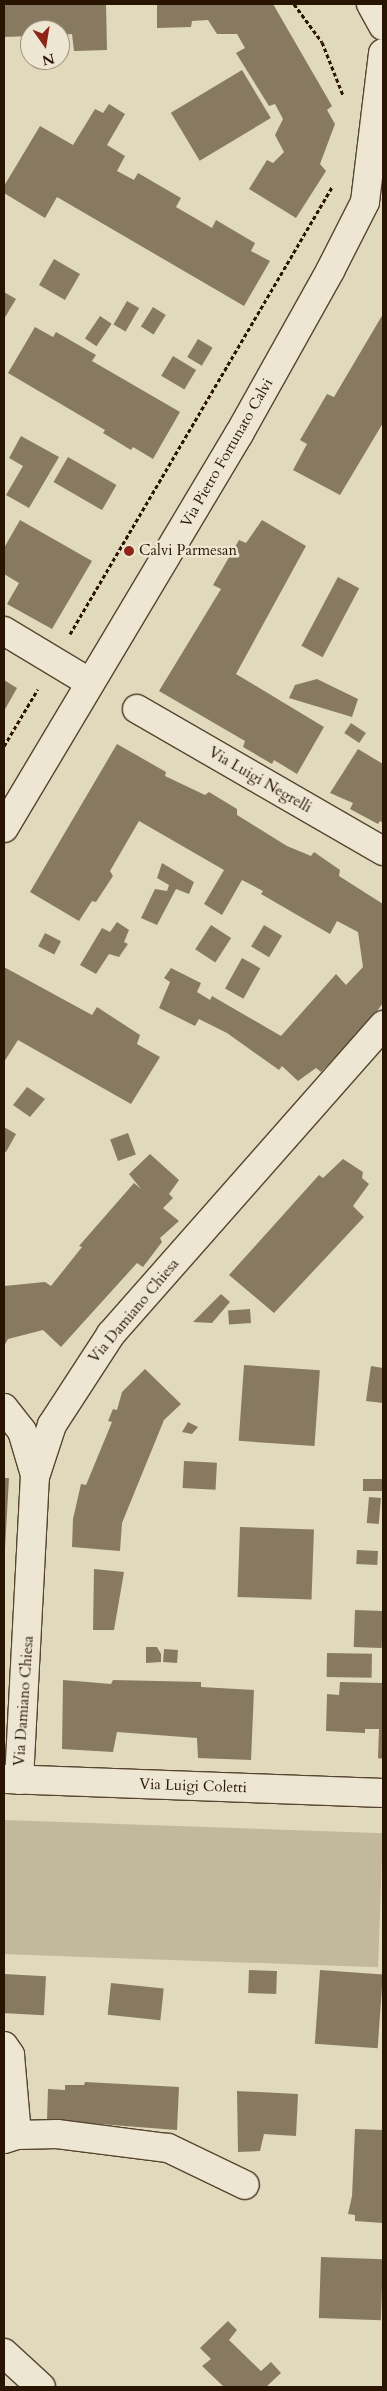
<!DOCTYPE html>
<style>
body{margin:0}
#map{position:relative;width:387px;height:2391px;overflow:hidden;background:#e1d9bb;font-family:Cardo,serif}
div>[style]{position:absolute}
.green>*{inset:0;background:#c2b89b;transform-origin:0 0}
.building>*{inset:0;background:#887a61;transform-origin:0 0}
.path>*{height:3px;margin-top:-1.5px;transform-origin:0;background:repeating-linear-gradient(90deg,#281400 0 4px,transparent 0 6.5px)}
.roads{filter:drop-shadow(1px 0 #56452f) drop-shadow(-1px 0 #56452f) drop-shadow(0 1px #56452f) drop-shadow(0 -1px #56452f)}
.minor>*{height:28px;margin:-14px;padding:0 14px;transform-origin:14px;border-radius:14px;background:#ece6d3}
.dots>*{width:14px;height:14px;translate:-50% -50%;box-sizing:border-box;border:2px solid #ece6d3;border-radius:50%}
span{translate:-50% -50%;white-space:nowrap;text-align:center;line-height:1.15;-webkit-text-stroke:5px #ece6d3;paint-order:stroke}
.street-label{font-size:15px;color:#281400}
.poi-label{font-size:15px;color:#281400}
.left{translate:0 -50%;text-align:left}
.frame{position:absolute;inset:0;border:5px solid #281400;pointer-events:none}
.north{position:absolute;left:20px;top:20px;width:50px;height:50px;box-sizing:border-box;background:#ece6d3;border:1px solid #9e927f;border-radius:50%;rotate:167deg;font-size:14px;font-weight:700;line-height:20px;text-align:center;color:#281400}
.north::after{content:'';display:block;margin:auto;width:18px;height:22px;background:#8f2418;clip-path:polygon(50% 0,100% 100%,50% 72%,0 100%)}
</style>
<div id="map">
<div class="green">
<i style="left:4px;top:1820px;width:379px;height:134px;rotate:2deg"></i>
</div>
<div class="building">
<i style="clip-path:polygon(4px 4px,106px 4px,107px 50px,74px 51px,72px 34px,60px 35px,60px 30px,30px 30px,30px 36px,4px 37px)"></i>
<i style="clip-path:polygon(157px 4px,273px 4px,332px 106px,327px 110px,335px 124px,320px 164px,326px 171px,296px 218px,249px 189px,267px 160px,273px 163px,284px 152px,275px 135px,283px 119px,275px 104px,269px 106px,236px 53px,245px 48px,237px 34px,217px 34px,208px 20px,192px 21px,191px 27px,157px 28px)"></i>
<i style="left:242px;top:70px;width:56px;height:83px;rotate:59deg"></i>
<i style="clip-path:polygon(109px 104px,125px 114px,107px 145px,125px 156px,117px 171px,134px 180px,138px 173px,181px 198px,176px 207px,212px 228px,216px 220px,255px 243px,251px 251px,270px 261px,244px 306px,57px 197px,45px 218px,4px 193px,4px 186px,40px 126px,73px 145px,95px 109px,103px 113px)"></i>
<i style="left:54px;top:259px;width:30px;height:30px;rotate:30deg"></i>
<i style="clip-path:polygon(4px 292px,16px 299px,4px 319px)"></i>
<i style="left:127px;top:301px;width:14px;height:27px;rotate:30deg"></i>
<i style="left:153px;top:307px;width:15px;height:23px;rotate:32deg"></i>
<i style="clip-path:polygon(383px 314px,383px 423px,340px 495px,293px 470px,307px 444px,300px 440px,327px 394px,334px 397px)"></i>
<i style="left:100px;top:316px;width:14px;height:27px;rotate:34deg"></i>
<i style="clip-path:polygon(35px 327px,53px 337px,56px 332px,96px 355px,92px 361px,180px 412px,153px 459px,133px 447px,131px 450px,103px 433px,105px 430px,8px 373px)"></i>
<i style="left:198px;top:339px;width:17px;height:21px;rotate:31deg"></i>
<i style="left:173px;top:356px;width:27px;height:23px;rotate:31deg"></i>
<i style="clip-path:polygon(21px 436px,59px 457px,29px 508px,6px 495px,23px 466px,9px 458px)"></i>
<i style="left:68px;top:457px;width:56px;height:29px;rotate:30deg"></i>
<i style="clip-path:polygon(20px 520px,92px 561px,52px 629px,7px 604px,19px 583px,4px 574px,4px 548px)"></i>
<i style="clip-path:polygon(262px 520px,306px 546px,236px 674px,324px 727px,297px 774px,274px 760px,272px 764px,243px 747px,245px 741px,159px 691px,221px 589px,213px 585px,239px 540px,246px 543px)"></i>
<i style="left:338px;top:577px;width:24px;height:78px;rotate:28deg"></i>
<i style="clip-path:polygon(317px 679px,358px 699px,352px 717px,289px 698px,295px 685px)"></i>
<i style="clip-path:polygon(4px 680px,17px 688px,4px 711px)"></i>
<i style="left:351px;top:723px;width:18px;height:12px;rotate:34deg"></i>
<i style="clip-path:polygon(117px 744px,166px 772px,165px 776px,205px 795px,209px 792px,237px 809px,237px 815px,287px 846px,311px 856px,314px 852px,340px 870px,339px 876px,383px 904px,383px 1003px,343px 1056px,338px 1054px,321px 1072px,316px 1068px,298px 1081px,282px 1066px,279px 1070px,227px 1033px,199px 1019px,195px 1026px,159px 1008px,170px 982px,164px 978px,171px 968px,201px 983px,197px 992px,210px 1000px,212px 996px,281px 1036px,336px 974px,346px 985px,363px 967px,358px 932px,337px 921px,330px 934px,261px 894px,263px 891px,242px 880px,222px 915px,204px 904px,224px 870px,139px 821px,110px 871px,113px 876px,96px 902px,92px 901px,79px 921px,30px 892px)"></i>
<i style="clip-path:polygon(358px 749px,383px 764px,383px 823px,380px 821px,378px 824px,350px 809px,353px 803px,330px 793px)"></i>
<i style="clip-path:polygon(162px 863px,194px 882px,189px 894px,176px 889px,157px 925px,141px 918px,155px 889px,167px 891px,169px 885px,157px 878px)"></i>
<i style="clip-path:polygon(117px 922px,129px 930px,124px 942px,128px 944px,119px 957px,109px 954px,96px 974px,80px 965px,102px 928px,110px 932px)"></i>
<i style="left:211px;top:925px;width:24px;height:29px;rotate:33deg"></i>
<i style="left:264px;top:925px;width:21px;height:25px;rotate:31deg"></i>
<i style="left:45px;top:933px;width:18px;height:15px;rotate:27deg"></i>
<i style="left:242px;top:958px;width:21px;height:35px;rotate:29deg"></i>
<i style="clip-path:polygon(4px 967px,92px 1015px,97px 1007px,140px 1035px,137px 1044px,160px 1057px,131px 1104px,18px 1040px,4px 1062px)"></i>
<i style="clip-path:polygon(27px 1087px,45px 1099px,30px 1117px,13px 1105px)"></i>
<i style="clip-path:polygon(4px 1127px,16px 1134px,6px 1152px,4px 1151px)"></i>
<i style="left:128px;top:1133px;width:23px;height:19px;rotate:70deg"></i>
<i style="clip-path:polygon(150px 1154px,179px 1180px,169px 1194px,173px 1198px,163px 1208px,179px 1221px,160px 1238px,162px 1242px,143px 1267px,137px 1263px,61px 1347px,43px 1330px,8px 1339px,4px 1346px,4px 1286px,45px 1282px,51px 1286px,82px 1247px,79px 1246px,134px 1183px,141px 1189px,129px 1174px)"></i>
<i style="clip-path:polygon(343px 1159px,363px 1172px,362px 1178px,369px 1184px,353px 1206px,364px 1217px,274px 1313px,229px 1275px,319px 1175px,323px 1178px)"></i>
<i style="clip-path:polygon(221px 1294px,230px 1302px,212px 1323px,193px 1322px)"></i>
<i style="left:250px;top:1309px;width:14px;height:22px;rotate:86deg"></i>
<i style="left:244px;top:1365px;width:76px;height:76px;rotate:4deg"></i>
<i style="clip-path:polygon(371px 1366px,383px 1368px,383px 1403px,366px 1401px)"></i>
<i style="clip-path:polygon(145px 1369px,181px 1404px,164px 1420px,122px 1523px,120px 1551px,72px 1547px,73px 1519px,81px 1484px,86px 1485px,112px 1422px,108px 1421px,113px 1409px,117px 1410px,122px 1392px)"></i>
<i style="clip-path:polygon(188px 1422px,198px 1427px,192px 1434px,182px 1432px)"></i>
<i style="left:184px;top:1461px;width:33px;height:27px;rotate:3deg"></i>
<i style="clip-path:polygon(4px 1478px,9px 1478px,5px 1548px,4px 1548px)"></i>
<i style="left:363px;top:1479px;width:20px;height:12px"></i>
<i style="left:369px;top:1497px;width:12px;height:26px;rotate:5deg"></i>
<i style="left:240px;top:1527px;width:74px;height:70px;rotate:2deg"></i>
<i style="left:357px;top:1550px;width:21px;height:14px;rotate:3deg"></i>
<i style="clip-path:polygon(94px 1569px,124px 1572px,114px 1630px,93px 1630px)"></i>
<i style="left:355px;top:1610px;width:28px;height:37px;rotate:2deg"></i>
<i style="clip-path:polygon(146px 1647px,157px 1647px,161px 1654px,161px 1662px,146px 1663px)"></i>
<i style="left:164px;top:1649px;width:14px;height:13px;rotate:4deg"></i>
<i style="left:327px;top:1653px;width:45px;height:24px;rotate:1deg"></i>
<i style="clip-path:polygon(63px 1680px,111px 1684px,113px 1680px,201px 1682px,201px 1687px,254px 1690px,251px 1760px,198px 1758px,197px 1738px,117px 1732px,113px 1752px,62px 1749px)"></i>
<i style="clip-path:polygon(340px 1682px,383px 1683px,383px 1759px,378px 1758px,379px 1729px,365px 1729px,365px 1733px,326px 1731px,327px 1694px,339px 1695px)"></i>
<i style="left:249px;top:1970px;width:28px;height:23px;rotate:2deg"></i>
<i style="left:320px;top:1970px;width:63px;height:74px;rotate:4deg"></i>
<i style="left:4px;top:1974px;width:42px;height:39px;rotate:3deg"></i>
<i style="left:111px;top:1983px;width:53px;height:32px;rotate:6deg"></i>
<i style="clip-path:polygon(85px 2082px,179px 2087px,177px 2130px,47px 2120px,48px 2089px,65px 2090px,65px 2085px,84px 2085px)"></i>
<i style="clip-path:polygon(237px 2091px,298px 2094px,296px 2136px,264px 2134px,260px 2151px,238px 2152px)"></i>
<i style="clip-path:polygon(355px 2129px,383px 2130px,383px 2223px,355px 2221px,355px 2215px,348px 2214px,352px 2196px)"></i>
<i style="left:321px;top:2257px;width:62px;height:61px;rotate:2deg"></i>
<i style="clip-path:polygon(228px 2321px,237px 2330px,229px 2340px,261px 2371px,271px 2362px,281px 2373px,266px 2387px,224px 2387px,202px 2366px,211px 2359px,200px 2348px)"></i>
</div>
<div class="path">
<i style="left:294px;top:4px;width:47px;rotate:53.6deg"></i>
<i style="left:322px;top:42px;width:57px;rotate:68.4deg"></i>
<i style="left:70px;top:634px;width:518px;rotate:-59.62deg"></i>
<i style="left:4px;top:746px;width:66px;rotate:-59.2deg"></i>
</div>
<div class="roads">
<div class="minor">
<i style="left:371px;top:4px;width:25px;rotate:61deg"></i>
<i style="left:4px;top:631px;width:99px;rotate:31deg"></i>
<i style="left:137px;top:709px;width:284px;rotate:30deg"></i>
<i style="left:4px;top:828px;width:459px;rotate:-59.2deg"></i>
<i style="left:239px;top:434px;width:187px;rotate:-60.8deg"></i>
<i style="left:330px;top:271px;width:77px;rotate:-63.1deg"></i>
<i style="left:365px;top:202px;width:150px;rotate:-83.1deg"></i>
<i style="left:4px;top:1408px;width:29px;rotate:52deg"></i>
<i style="left:22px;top:1431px;width:46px;rotate:73.5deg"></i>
<i style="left:4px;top:1779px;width:379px;rotate:2.1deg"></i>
<i style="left:19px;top:1780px;width:303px;rotate:-87deg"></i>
<i style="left:35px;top:1477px;width:55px;rotate:-71.9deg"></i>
<i style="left:52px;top:1425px;width:108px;rotate:-57deg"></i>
<i style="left:111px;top:1334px;width:412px;rotate:-48.6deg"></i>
<i style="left:4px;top:2046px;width:11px;rotate:56deg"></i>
<i style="left:10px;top:2055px;width:80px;rotate:85deg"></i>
<i style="left:4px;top:2139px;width:14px;rotate:-17deg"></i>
<i style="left:17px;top:2135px;width:40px;rotate:-1.4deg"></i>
<i style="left:57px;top:2134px;width:112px;rotate:7.2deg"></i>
<i style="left:168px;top:2148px;width:85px;rotate:25.7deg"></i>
<i style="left:4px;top:2353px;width:50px;rotate:42.6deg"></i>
</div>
</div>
<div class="dots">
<i style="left:129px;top:551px;background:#8f2418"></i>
</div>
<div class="street-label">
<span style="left:227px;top:453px;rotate:-60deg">Via Pietro Fortunato Calvi</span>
<span style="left:260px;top:780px;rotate:30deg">Via Luigi Negrelli</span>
<span style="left:134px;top:1311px;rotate:-50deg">Via Damiano Chiesa</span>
<span style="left:24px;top:1701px;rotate:-86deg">Via Damiano Chiesa</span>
<span style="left:193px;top:1786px;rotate:2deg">Via Luigi Coletti</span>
</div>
<div class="poi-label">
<span class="left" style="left:139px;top:551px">Calvi Parmesan</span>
</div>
<div class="frame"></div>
<div class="north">N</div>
</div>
